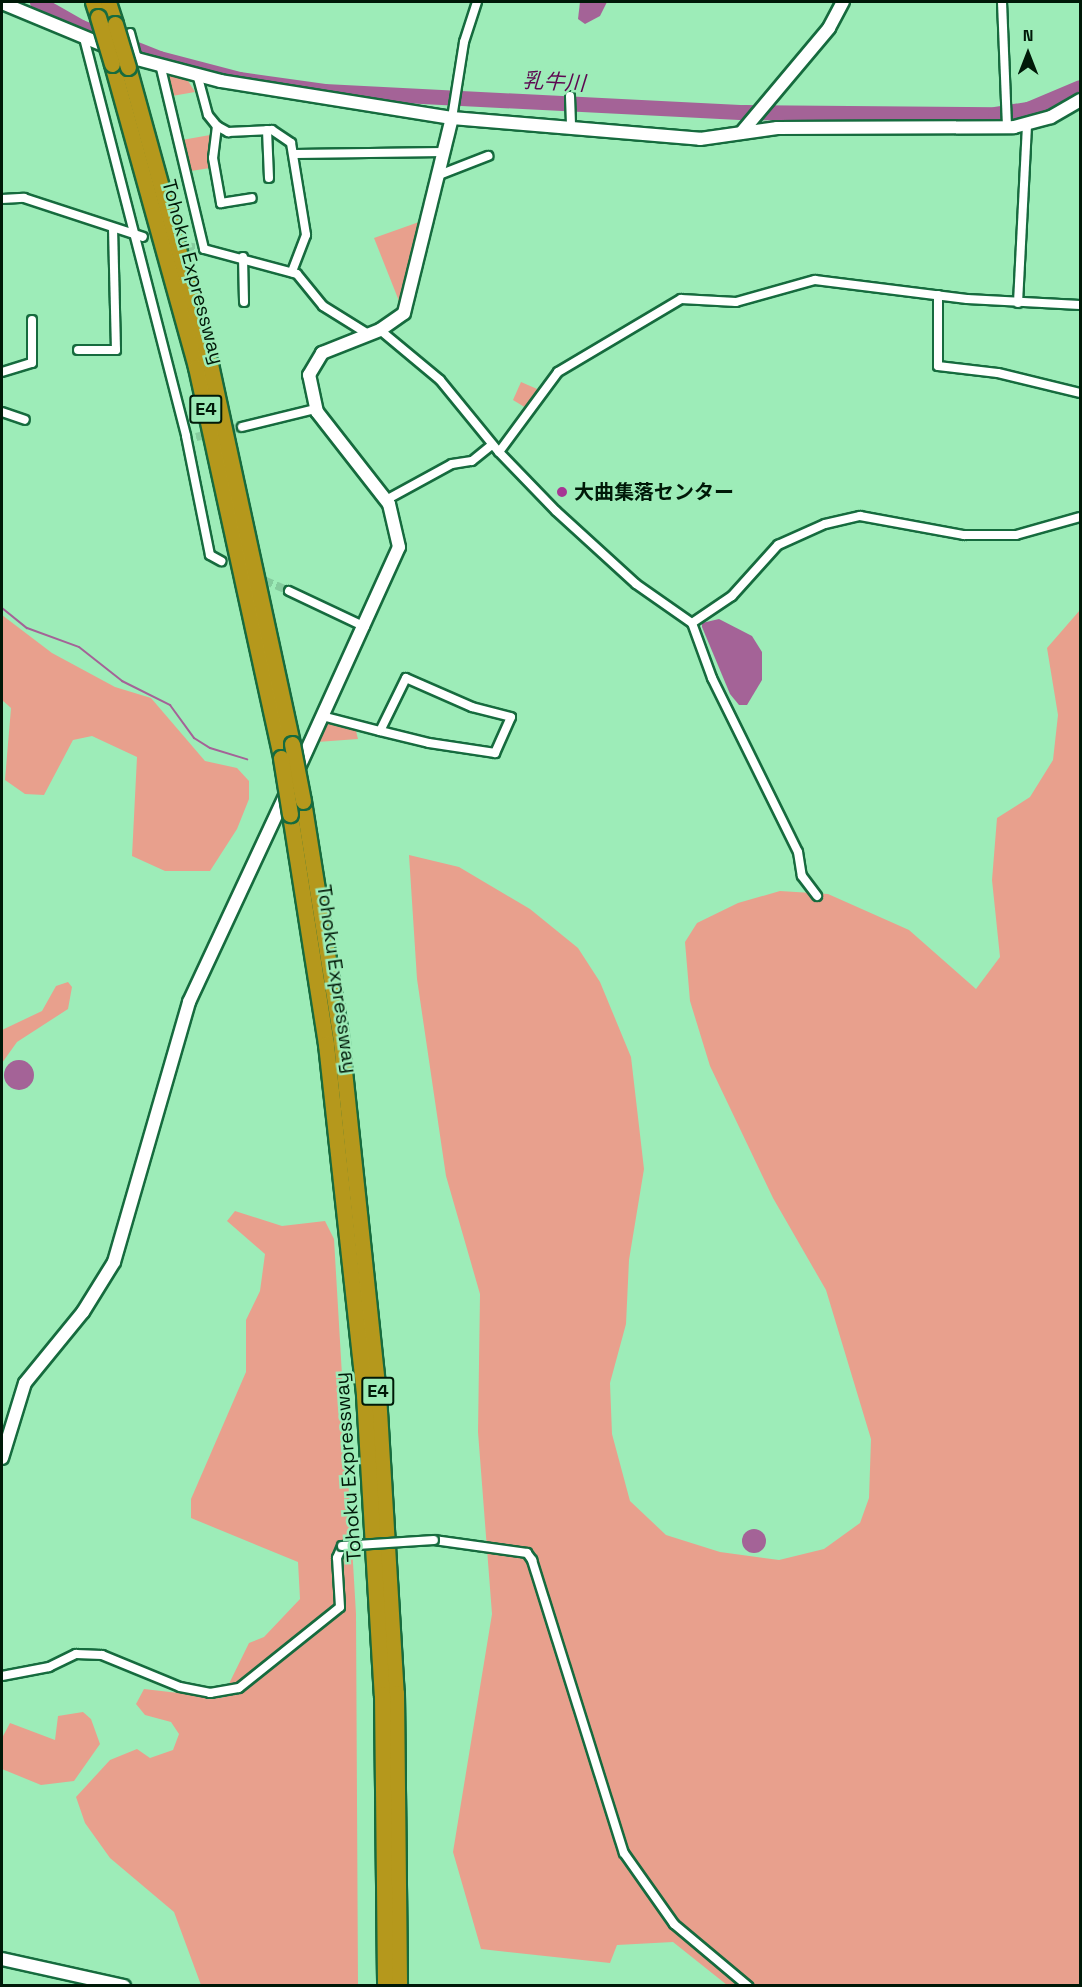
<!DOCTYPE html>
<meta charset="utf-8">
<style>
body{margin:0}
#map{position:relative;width:1082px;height:1987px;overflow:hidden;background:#9decb8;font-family:"Space Grotesk","Noto Sans JP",sans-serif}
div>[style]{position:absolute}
.green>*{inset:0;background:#e8a08d}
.water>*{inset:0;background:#a46397}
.round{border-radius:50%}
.stream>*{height:2px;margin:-1px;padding:0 1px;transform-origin:1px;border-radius:1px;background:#a46397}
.river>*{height:15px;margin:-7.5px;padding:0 7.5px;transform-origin:7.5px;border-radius:7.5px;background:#a46397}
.street-tunnel>*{height:8px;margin-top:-4px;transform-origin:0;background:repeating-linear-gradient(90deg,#85cc9e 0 8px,transparent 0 12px)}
.roads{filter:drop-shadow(2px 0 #166b3e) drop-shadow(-2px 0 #166b3e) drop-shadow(0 2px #166b3e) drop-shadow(0 -2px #166b3e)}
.street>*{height:8px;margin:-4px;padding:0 4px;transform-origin:4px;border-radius:4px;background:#fff}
.secondary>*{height:12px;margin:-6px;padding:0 6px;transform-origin:6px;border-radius:6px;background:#fff}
.highway>*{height:15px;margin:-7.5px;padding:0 7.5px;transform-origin:7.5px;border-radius:7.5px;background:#b5981c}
.bridges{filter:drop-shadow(2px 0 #166b3e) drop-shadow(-2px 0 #166b3e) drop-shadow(0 2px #166b3e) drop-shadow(0 -2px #166b3e)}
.street-bridge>*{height:8px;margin:-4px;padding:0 4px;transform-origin:4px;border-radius:4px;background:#fff}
.highway-bridge>*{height:15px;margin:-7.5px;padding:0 7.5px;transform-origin:7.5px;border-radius:7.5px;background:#b5981c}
.dots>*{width:16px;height:16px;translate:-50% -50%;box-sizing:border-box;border:3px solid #9decb8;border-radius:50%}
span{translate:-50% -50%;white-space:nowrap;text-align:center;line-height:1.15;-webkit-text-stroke:5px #9decb8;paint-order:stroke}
.shield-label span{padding:2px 4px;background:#9decb8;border:2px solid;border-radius:4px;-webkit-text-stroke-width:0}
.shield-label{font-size:18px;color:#001908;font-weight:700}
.street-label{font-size:20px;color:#001908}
.poi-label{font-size:20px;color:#001908;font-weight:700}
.left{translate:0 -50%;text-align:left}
.water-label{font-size:21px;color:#5d0851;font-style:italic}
.frame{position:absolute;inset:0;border:3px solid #001908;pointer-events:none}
.north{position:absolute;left:998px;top:24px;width:60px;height:60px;-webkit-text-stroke:4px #9decb8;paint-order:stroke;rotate:0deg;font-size:16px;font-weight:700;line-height:24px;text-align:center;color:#001908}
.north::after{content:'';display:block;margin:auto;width:21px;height:27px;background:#001908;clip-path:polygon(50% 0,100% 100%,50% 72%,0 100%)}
</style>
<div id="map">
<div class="green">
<i style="clip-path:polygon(167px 72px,185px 76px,195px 92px,172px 96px)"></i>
<i style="clip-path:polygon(210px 135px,210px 168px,191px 171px,182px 140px)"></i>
<i style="clip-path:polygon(419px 222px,405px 296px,399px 301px,374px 238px)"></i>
<i style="clip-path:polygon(521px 382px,544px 392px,531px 411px,513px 400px)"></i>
<i style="clip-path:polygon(1080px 610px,1080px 1985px,727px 1985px,673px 1942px,617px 1945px,610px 1963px,481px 1949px,453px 1852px,492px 1614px,478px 1432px,480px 1294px,446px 1176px,417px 979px,409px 855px,459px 867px,530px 909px,578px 948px,600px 982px,631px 1057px,644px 1169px,629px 1260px,626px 1324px,610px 1383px,612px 1434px,630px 1501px,666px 1535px,720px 1552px,779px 1560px,824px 1549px,860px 1523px,869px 1498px,871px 1439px,826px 1290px,773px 1198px,710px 1066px,690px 1001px,685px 942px,697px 923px,738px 903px,780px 891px,828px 894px,909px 930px,976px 989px,1000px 957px,992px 880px,997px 818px,1030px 797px,1053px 760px,1058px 715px,1047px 648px)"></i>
<i style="clip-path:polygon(2px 615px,52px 653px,115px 687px,151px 698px,205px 761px,237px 768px,249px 781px,249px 799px,237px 829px,210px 871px,165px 871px,132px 856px,137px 757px,92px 736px,73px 740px,44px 795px,25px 794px,5px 780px,11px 708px,2px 700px)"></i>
<i style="clip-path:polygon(325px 723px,356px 731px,358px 739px,317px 742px)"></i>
<i style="clip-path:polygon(68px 982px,72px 987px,68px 1009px,17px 1042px,2px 1063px,2px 1030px,42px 1011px,56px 986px)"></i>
<i style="clip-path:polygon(235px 1211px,282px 1226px,325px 1221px,334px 1239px,356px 1614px,358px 1985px,201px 1985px,174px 1912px,110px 1858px,85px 1823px,76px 1797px,110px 1760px,137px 1749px,150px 1758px,173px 1750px,179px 1734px,171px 1722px,145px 1715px,136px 1704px,144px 1689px,222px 1698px,249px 1643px,264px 1637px,300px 1599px,298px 1562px,191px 1518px,191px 1499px,246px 1372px,246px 1320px,260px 1291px,265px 1254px,227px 1221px)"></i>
<i style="clip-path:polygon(83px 1712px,91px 1719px,100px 1744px,74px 1781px,41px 1785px,2px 1769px,2px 1738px,10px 1723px,55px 1740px,58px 1716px)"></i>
</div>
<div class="water">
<i style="clip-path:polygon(580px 2px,607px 2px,600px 16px,585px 24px,578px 19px)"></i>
<i style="clip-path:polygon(719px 619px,752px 636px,762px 652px,762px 680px,747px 705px,739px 705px,730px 694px,702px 627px,702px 623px)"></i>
<i class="round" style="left:4px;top:1060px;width:30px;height:30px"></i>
<i class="round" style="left:742px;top:1529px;width:24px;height:24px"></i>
</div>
<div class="stream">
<i style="left:2px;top:608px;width:32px;rotate:39deg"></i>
<i style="left:27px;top:628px;width:55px;rotate:20.1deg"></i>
<i style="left:79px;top:647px;width:55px;rotate:38.3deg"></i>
<i style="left:122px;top:681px;width:54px;rotate:26.6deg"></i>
<i style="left:170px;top:705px;width:41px;rotate:54deg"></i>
<i style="left:194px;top:738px;width:19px;rotate:32deg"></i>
<i style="left:210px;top:748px;width:39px;rotate:17deg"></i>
</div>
<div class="river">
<i style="left:37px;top:2px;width:51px;rotate:29.6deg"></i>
<i style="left:81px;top:27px;width:84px;rotate:21.7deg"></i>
<i style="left:159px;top:58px;width:83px;rotate:14.7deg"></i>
<i style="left:239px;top:79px;width:86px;rotate:8deg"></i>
<i style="left:324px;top:91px;width:421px;rotate:2.9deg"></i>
<i style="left:744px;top:112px;width:251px;rotate:0.5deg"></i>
<i style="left:995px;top:114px;width:33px;rotate:-9deg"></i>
<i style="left:1028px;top:109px;width:56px;rotate:-22.9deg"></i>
</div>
<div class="street-tunnel">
<i style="left:175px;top:244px;width:29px;rotate:10deg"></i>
<i style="left:196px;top:437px;width:47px;rotate:-12.3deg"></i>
<i style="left:254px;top:576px;width:38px;rotate:23deg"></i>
</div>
<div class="roads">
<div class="street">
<i style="left:1002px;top:2px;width:125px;rotate:87.7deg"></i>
<i style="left:130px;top:33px;width:27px;rotate:75deg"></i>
<i style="left:84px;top:38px;width:411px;rotate:75.6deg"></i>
<i style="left:186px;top:436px;width:121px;rotate:78.6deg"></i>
<i style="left:210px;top:555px;width:13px;rotate:29deg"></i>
<i style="left:160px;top:64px;width:190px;rotate:76.6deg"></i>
<i style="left:204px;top:249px;width:96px;rotate:15deg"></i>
<i style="left:297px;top:274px;width:41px;rotate:50.9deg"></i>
<i style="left:323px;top:306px;width:53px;rotate:31.9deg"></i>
<i style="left:197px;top:74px;width:42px;rotate:75deg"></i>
<i style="left:208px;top:115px;width:14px;rotate:51deg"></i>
<i style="left:217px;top:126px;width:13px;rotate:29deg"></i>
<i style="left:228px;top:132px;width:44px;rotate:-2.6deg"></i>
<i style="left:272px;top:130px;width:23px;rotate:34deg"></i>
<i style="left:291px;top:143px;width:93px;rotate:80.7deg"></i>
<i style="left:306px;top:235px;width:40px;rotate:111deg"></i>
<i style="left:570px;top:96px;width:32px;rotate:88deg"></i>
<i style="left:452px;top:118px;width:77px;rotate:-81deg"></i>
<i style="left:464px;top:42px;width:42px;rotate:-72deg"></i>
<i style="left:217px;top:126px;width:32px;rotate:97deg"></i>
<i style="left:213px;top:158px;width:46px;rotate:79.9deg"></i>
<i style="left:221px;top:203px;width:31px;rotate:-9deg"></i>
<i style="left:267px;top:130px;width:48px;rotate:87.6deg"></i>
<i style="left:295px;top:154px;width:149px;rotate:-0.8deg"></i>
<i style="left:439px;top:175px;width:53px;rotate:-21.2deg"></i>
<i style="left:2px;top:199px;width:22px;rotate:-3deg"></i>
<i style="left:24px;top:198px;width:125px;rotate:18.1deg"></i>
<i style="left:243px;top:257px;width:45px;rotate:88.7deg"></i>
<i style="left:938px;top:295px;width:71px;rotate:90deg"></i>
<i style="left:938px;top:366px;width:60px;rotate:6.7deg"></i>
<i style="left:998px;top:373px;width:84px;rotate:13.7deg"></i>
<i style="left:1018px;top:303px;width:180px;rotate:-87.1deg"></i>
<i style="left:380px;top:330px;width:78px;rotate:39.8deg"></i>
<i style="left:440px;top:380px;width:93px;rotate:50.7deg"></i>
<i style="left:499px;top:452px;width:82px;rotate:46deg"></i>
<i style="left:556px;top:511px;width:108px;rotate:42.4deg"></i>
<i style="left:636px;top:584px;width:68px;rotate:34.9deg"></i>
<i style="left:692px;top:623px;width:59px;rotate:70deg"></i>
<i style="left:712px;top:678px;width:194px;rotate:63.7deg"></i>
<i style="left:798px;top:852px;width:24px;rotate:81deg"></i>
<i style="left:802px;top:876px;width:25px;rotate:53deg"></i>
<i style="left:78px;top:350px;width:38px"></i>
<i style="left:116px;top:350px;width:121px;rotate:-91.4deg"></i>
<i style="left:2px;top:372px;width:31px;rotate:-17deg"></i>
<i style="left:32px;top:363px;width:43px;rotate:-90deg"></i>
<i style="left:2px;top:412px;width:24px;rotate:19deg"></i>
<i style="left:242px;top:427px;width:75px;rotate:-13.9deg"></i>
<i style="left:499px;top:452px;width:99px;rotate:-53.6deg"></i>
<i style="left:558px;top:372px;width:143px;rotate:-30.7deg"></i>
<i style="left:681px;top:299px;width:55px;rotate:3.1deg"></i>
<i style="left:736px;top:302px;width:82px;rotate:-15.6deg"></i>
<i style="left:815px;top:280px;width:153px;rotate:7.1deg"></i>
<i style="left:967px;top:299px;width:113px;rotate:3deg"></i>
<i style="left:386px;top:500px;width:75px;rotate:-28.6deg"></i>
<i style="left:452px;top:464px;width:20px;rotate:-9deg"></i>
<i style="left:472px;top:461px;width:26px;rotate:-39deg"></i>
<i style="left:289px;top:591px;width:84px;rotate:25.3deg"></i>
<i style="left:692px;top:623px;width:48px;rotate:-34deg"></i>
<i style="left:732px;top:596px;width:69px;rotate:-48deg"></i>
<i style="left:778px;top:545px;width:51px;rotate:-24.1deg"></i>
<i style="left:825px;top:524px;width:36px;rotate:-13deg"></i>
<i style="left:860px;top:516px;width:106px;rotate:10.4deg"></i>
<i style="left:964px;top:535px;width:52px"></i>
<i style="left:1016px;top:535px;width:66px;rotate:-15.7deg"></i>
<i style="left:322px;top:716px;width:60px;rotate:14.5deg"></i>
<i style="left:380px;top:731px;width:50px;rotate:13.8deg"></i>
<i style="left:429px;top:743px;width:67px;rotate:8.6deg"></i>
<i style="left:495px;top:753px;width:39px;rotate:-66deg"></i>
<i style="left:511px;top:717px;width:40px;rotate:-165.6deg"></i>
<i style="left:472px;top:707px;width:72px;rotate:-156.3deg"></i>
<i style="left:406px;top:678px;width:59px;rotate:116.1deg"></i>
<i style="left:434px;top:1540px;width:94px;rotate:8deg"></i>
<i style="left:527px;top:1553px;width:9px;rotate:54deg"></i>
<i style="left:532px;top:1560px;width:307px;rotate:72.6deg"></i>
<i style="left:624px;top:1853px;width:87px;rotate:54.8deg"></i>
<i style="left:674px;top:1924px;width:97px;rotate:40deg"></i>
<i style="left:2px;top:1676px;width:48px;rotate:-10.8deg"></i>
<i style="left:49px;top:1667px;width:30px;rotate:-26deg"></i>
<i style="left:76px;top:1654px;width:26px;rotate:2deg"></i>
<i style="left:102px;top:1655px;width:84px;rotate:22.3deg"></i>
<i style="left:180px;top:1687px;width:31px;rotate:11deg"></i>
<i style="left:210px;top:1693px;width:29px;rotate:-10deg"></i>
<i style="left:239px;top:1688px;width:129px;rotate:-38.7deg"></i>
<i style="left:340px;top:1607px;width:49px;rotate:-93.5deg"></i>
<i style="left:337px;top:1558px;width:13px;rotate:-67deg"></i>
</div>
<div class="secondary">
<i style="left:2px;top:3px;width:146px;rotate:22.5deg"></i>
<i style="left:137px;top:59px;width:87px;rotate:14.7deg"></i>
<i style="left:221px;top:81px;width:234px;rotate:9.1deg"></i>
<i style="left:452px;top:118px;width:249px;rotate:4.8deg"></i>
<i style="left:700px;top:139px;width:78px;rotate:-8.1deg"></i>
<i style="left:777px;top:128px;width:237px;rotate:-0.2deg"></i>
<i style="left:1014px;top:127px;width:38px;rotate:-15deg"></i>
<i style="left:1051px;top:117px;width:34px;rotate:-30deg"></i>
<i style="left:741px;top:133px;width:137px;rotate:-50deg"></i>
<i style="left:829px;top:28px;width:30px;rotate:-62deg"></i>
<i style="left:296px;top:774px;width:249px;rotate:-65.6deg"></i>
<i style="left:399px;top:547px;width:44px;rotate:-103.1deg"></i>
<i style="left:389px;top:504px;width:117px;rotate:-128deg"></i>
<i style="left:317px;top:412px;width:38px;rotate:-102deg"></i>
<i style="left:309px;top:375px;width:26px;rotate:-59deg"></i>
<i style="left:322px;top:353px;width:62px;rotate:-21.6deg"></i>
<i style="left:380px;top:330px;width:29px;rotate:-35deg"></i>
<i style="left:404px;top:313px;width:201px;rotate:-76.2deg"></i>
<i style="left:2px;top:1458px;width:78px;rotate:-73deg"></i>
<i style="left:25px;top:1383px;width:92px;rotate:-50.8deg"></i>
<i style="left:83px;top:1312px;width:59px;rotate:-58.2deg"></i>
<i style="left:114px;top:1262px;width:271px;rotate:-73.9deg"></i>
<i style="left:189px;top:1002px;width:232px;rotate:-65deg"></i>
<i style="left:2px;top:1959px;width:125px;rotate:12.5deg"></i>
</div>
<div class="highway">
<i style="left:93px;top:2px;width:16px;rotate:72deg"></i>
<i style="left:108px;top:2px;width:23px;rotate:72deg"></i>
<i style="left:112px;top:64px;width:314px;rotate:74.5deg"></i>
<i style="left:196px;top:367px;width:400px;rotate:77.7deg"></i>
<i style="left:128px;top:67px;width:308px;rotate:74.6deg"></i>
<i style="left:210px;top:364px;width:389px;rotate:77.8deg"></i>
<i style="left:303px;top:801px;width:244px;rotate:81deg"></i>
<i style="left:341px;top:1042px;width:354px;rotate:84deg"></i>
<i style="left:378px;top:1394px;width:300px;rotate:86.6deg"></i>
<i style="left:396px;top:1693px;width:293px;rotate:89.4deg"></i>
<i style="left:290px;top:814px;width:233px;rotate:81.1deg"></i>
<i style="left:326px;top:1044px;width:353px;rotate:83.8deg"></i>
<i style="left:364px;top:1395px;width:300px;rotate:86.6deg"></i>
<i style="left:382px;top:1694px;width:292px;rotate:89.4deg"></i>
</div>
</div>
<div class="bridges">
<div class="street-bridge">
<i style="left:342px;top:1546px;width:92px;rotate:-3.7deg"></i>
</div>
<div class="highway-bridge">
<i style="left:98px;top:17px;width:49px;rotate:73.4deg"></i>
<i style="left:115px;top:24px;width:45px;rotate:73.2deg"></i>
<i style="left:292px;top:744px;width:58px;rotate:79.1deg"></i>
<i style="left:281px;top:758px;width:57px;rotate:80.9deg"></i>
</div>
</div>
<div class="dots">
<i style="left:562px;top:492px;background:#a63694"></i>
</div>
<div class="shield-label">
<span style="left:206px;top:409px">E4</span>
<span style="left:378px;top:1391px">E4</span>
</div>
<div class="street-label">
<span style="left:193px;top:272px;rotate:75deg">Tohoku Expressway</span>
<span style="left:337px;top:979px;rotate:82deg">Tohoku Expressway</span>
<span style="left:348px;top:1467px;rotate:-94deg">Tohoku Expressway</span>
</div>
<div class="poi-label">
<span class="left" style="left:574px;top:492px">大曲集落センター</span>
</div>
<div class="water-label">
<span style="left:554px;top:82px;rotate:3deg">乳牛川</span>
</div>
<div class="frame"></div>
<div class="north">N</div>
</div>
